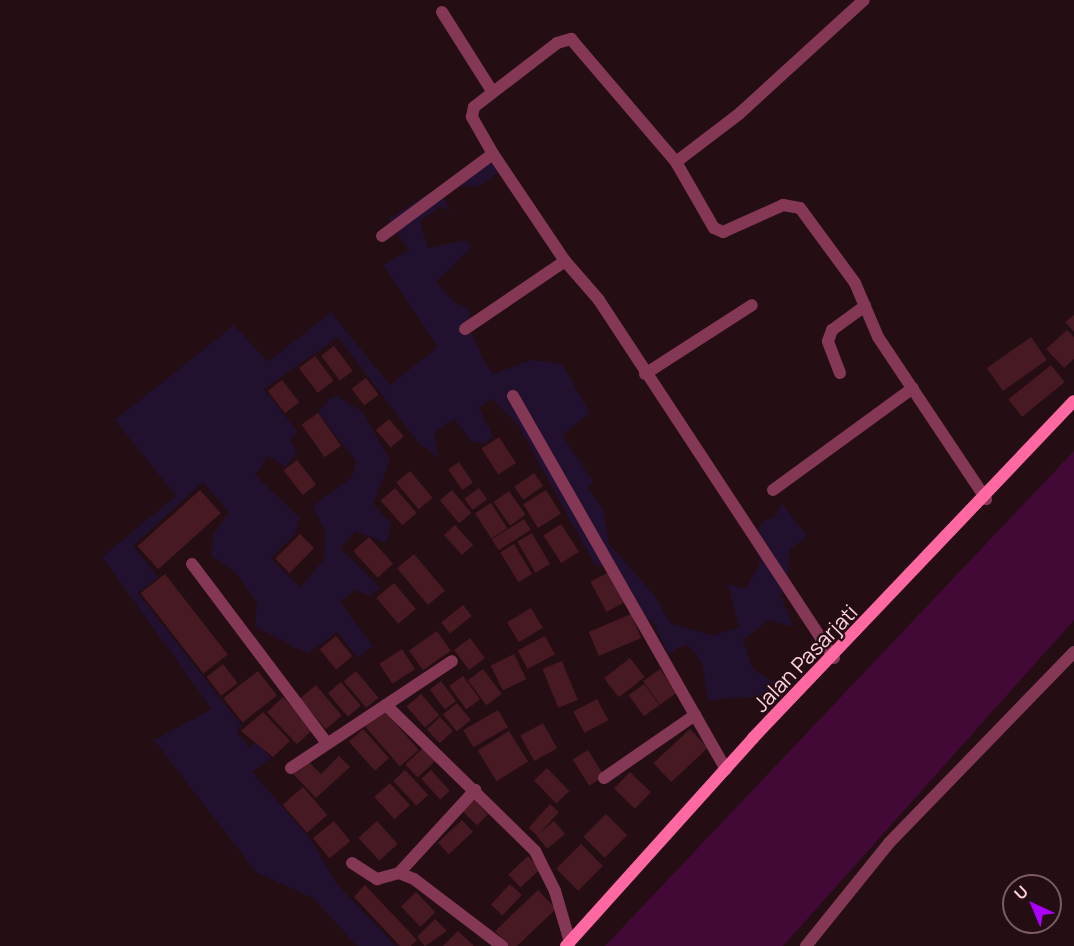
<!DOCTYPE html>
<style>
body{margin:0}
#map{position:relative;width:1074px;height:946px;overflow:hidden;background:#240e13;font-family:Manrope,sans-serif}
div>[style]{position:absolute}
.green>*{inset:0;background:#21112e}
.water>*{inset:0;background:#420936}
.building>*{inset:0;background:#461923;transform-origin:0 0}
.street>*{height:12px;margin:-6px;padding:0 6px;transform-origin:6px;border-radius:6px;background:#843855}
.secondary>*{height:12px;margin:-6px;padding:0 6px;transform-origin:6px;border-radius:6px;background:#ff68a3}
span{translate:-50% -50%;white-space:nowrap;text-align:center;line-height:1.15;-webkit-text-stroke:4.5px #240e13;paint-order:stroke}
.street-label{font-size:21px;color:#ffd1df}
.north{position:absolute;left:1002px;top:874px;width:60px;height:60px;box-sizing:border-box;background:#240e13;border:2px solid #7c5c65;border-radius:50%;rotate:316deg;font-size:16px;font-weight:700;line-height:24px;text-align:center;color:#ffd1df}
.north::after{content:'';display:block;margin:auto;width:21px;height:27px;background:#ac00fc;clip-path:polygon(50% 0,100% 100%,50% 72%,0 100%)}
</style>
<div id="map">
<div class="green">
<i style="clip-path:polygon(494px 152px,505px 168px,477px 187px,457px 186px,443px 196px,451px 212px,441px 206px,420px 221px,428px 248px,465px 240px,472px 247px,436px 282px,455px 303px,469px 308px,471px 332px,485px 363px,493px 374px,531px 360px,562px 364px,590px 413px,562px 435px,593px 481px,587px 488px,603px 508px,609px 544px,654px 595px,670px 623px,713px 636px,739px 627px,728px 584px,746px 589px,761px 561px,755px 550px,761px 522px,775px 517px,782px 504px,807px 536px,790px 549px,786px 591px,780px 595px,794px 627px,769px 620px,743px 640px,753px 669px,779px 685px,769px 696px,708px 700px,703px 666px,695px 653px,687px 644px,668px 654px,654px 623px,637px 612px,611px 568px,595px 565px,518px 425px,492px 399px,479px 408px,493px 436px,484px 444px,471px 441px,454px 419px,434px 433px,439px 459px,416px 440px,338px 337px,264px 389px,297px 431px,290px 441px,297px 453px,285px 467px,268px 456px,255px 475px,300px 518px,295px 534px,271px 558px,300px 588px,324px 559px,325px 531px,313px 506px,352px 477px,356px 461px,318px 413px,330px 398px,338px 396px,363px 412px,390px 460px,373px 504px,392px 524px,386px 543px,356px 531px,340px 548px,381px 588px,369px 596px,355px 590px,340px 602px,373px 646px,358px 658px,337px 632px,308px 654px,255px 627px,257px 602px,235px 572px,211px 556px,213px 535px,229px 512px,203px 482px,133px 546px,158px 577px,138px 593px,242px 726px,236px 731px,250px 748px,257px 742px,271px 758px,252px 772px,311px 840px,337px 884px,396px 946px,357px 946px,313px 898px,256px 872px,154px 740px,212px 709px,102px 557px,176px 496px,115px 420px,234px 325px,268px 362px,331px 312px,390px 385px,438px 347px,383px 265px,409px 250px,388px 219px)"></i>
</div>
<div class="water">
<i style="clip-path:polygon(1074px 451px,1074px 620px,783px 946px,605px 946px)"></i>
</div>
<div class="building">
<i style="clip-path:polygon(1074px 315px,1074px 332px,1065px 322px)"></i>
<i style="clip-path:polygon(1067px 330px,1074px 337px,1074px 359px,1064px 368px,1046px 349px)"></i>
<i style="left:1031px;top:337px;width:28px;height:54px;rotate:55deg"></i>
<i style="left:334px;top:346px;width:31px;height:16px;rotate:53deg"></i>
<i style="left:315px;top:356px;width:31px;height:20px;rotate:53deg"></i>
<i style="left:1051px;top:365px;width:22px;height:55px;rotate:51deg"></i>
<i style="left:366px;top:378px;width:21px;height:18px;rotate:53deg"></i>
<i style="left:282px;top:380px;width:28px;height:18px;rotate:52deg"></i>
<i style="left:318px;top:413px;width:40px;height:20px;rotate:55deg"></i>
<i style="left:389px;top:419px;width:23px;height:17px;rotate:50deg"></i>
<i style="left:499px;top:437px;width:31px;height:21px;rotate:57deg"></i>
<i style="left:297px;top:460px;width:31px;height:17px;rotate:52deg"></i>
<i style="left:459px;top:462px;width:25px;height:13px;rotate:56deg"></i>
<i style="left:410px;top:471px;width:35px;height:18px;rotate:50deg"></i>
<i style="left:534px;top:473px;width:16px;height:24px;rotate:55deg"></i>
<i style="left:395px;top:488px;width:33px;height:19px;rotate:49deg"></i>
<i style="left:479px;top:488px;width:14px;height:18px;rotate:54deg"></i>
<i style="left:200px;top:490px;width:31px;height:84px;rotate:48deg"></i>
<i style="left:452px;top:490px;width:30px;height:16px;rotate:50deg"></i>
<i style="left:546px;top:490px;width:28px;height:27px;rotate:58deg"></i>
<i style="left:509px;top:491px;width:29px;height:19px;rotate:55deg"></i>
<i style="left:491px;top:503px;width:30px;height:19px;rotate:57deg"></i>
<i style="left:524px;top:519px;width:13px;height:38px;rotate:58deg"></i>
<i style="left:561px;top:524px;width:33px;height:21px;rotate:57deg"></i>
<i style="left:455px;top:525px;width:27px;height:15px;rotate:48deg"></i>
<i style="left:532px;top:533px;width:36px;height:17px;rotate:60deg"></i>
<i style="left:300px;top:534px;width:20px;height:35px;rotate:45deg"></i>
<i style="left:369px;top:537px;width:36px;height:21px;rotate:48deg"></i>
<i style="left:514px;top:544px;width:35px;height:16px;rotate:59deg"></i>
<i style="left:414px;top:554px;width:48px;height:22px;rotate:50deg"></i>
<i style="left:609px;top:572px;width:34px;height:21px;rotate:62deg"></i>
<i style="left:165px;top:574px;width:102px;height:31px;rotate:52deg"></i>
<i style="left:394px;top:583px;width:34px;height:23px;rotate:50deg"></i>
<i style="left:463px;top:605px;width:14px;height:28px;rotate:51deg"></i>
<i style="left:531px;top:608px;width:23px;height:28px;rotate:59deg"></i>
<i style="left:631px;top:614px;width:26px;height:46px;rotate:67deg"></i>
<i style="left:437px;top:631px;width:24px;height:34px;rotate:55deg"></i>
<i style="left:336px;top:636px;width:26px;height:21px;rotate:51deg"></i>
<i style="left:545px;top:636px;width:21px;height:31px;rotate:62deg"></i>
<i style="left:470px;top:638px;width:25px;height:20px;rotate:53deg"></i>
<i style="left:402px;top:649px;width:24px;height:27px;rotate:57deg"></i>
<i style="left:514px;top:654px;width:28px;height:26px;rotate:64deg"></i>
<i style="left:630px;top:658px;width:24px;height:33px;rotate:52deg"></i>
<i style="left:562px;top:661px;width:42px;height:21px;rotate:68deg"></i>
<i style="left:223px;top:664px;width:24px;height:21px;rotate:52deg"></i>
<i style="left:483px;top:669px;width:31px;height:19px;rotate:53deg"></i>
<i style="left:660px;top:669px;width:29px;height:21px;rotate:54deg"></i>
<i style="left:258px;top:671px;width:31px;height:44px;rotate:52deg"></i>
<i style="left:356px;top:671px;width:35px;height:16px;rotate:50deg"></i>
<i style="left:463px;top:676px;width:29px;height:17px;rotate:54deg"></i>
<i style="left:441px;top:681px;width:25px;height:14px;rotate:53deg"></i>
<i style="left:341px;top:682px;width:31px;height:17px;rotate:50deg"></i>
<i style="left:644px;top:684px;width:26px;height:19px;rotate:54deg"></i>
<i style="left:316px;top:685px;width:40px;height:21px;rotate:50deg"></i>
<i style="left:421px;top:694px;width:28px;height:19px;rotate:49deg"></i>
<i style="left:283px;top:697px;width:44px;height:22px;rotate:47deg"></i>
<i style="left:597px;top:699px;width:24px;height:27px;rotate:62deg"></i>
<i style="left:457px;top:703px;width:22px;height:18px;rotate:51deg"></i>
<i style="left:384px;top:710px;width:53px;height:25px;rotate:49deg"></i>
<i style="left:498px;top:710px;width:20px;height:40px;rotate:60deg"></i>
<i style="clip-path:polygon(263px 712px,290px 741px,273px 757px,241px 731px)"></i>
<i style="left:440px;top:717px;width:19px;height:18px;rotate:47deg"></i>
<i style="left:543px;top:723px;width:29px;height:26px;rotate:61deg"></i>
<i style="left:363px;top:729px;width:39px;height:19px;rotate:48deg"></i>
<i style="left:690px;top:729px;width:26px;height:50px;rotate:47deg"></i>
<i style="left:509px;top:731px;width:36px;height:37px;rotate:58deg"></i>
<i style="left:425px;top:746px;width:18px;height:27px;rotate:47deg"></i>
<i style="left:588px;top:750px;width:31px;height:18px;rotate:58deg"></i>
<i style="clip-path:polygon(339px 756px,350px 767px,316px 798px,293px 774px,307px 760px,321px 774px)"></i>
<i style="left:547px;top:768px;width:32px;height:18px;rotate:46deg"></i>
<i style="left:405px;top:770px;width:34px;height:16px;rotate:47deg"></i>
<i style="left:431px;top:770px;width:28px;height:13px;rotate:48deg"></i>
<i style="left:630px;top:772px;width:29px;height:23px;rotate:44deg"></i>
<i style="left:390px;top:783px;width:30px;height:21px;rotate:48deg"></i>
<i style="left:303px;top:787px;width:37px;height:27px;rotate:49deg"></i>
<i style="left:474px;top:800px;width:20px;height:16px;rotate:45deg"></i>
<i style="left:550px;top:804px;width:12px;height:32px;rotate:42deg"></i>
<i style="left:606px;top:814px;width:30px;height:32px;rotate:45deg"></i>
<i style="left:462px;top:820px;width:16px;height:33px;rotate:47deg"></i>
<i style="left:334px;top:821px;width:26px;height:27px;rotate:51deg"></i>
<i style="left:377px;top:821px;width:31px;height:25px;rotate:48deg"></i>
<i style="left:554px;top:821px;width:17px;height:23px;rotate:50deg"></i>
<i style="left:581px;top:844px;width:31px;height:35px;rotate:45deg"></i>
<i style="left:528px;top:856px;width:18px;height:27px;rotate:47deg"></i>
<i style="left:510px;top:884px;width:16px;height:28px;rotate:43deg"></i>
<i style="clip-path:polygon(365px 885px,417px 940px,411px 946px,400px 946px,354px 897px)"></i>
<i style="clip-path:polygon(538px 890px,556px 909px,517px 946px,509px 946px,495px 931px)"></i>
<i style="left:416px;top:892px;width:28px;height:21px;rotate:46deg"></i>
<i style="clip-path:polygon(435px 919px,447px 931px,425px 946px,417px 937px)"></i>
<i style="clip-path:polygon(458px 931px,474px 946px,443px 946px)"></i>
</div>
<div class="street">
<i style="left:442px;top:12px;width:93px;rotate:57.7deg"></i>
<i style="left:676px;top:162px;width:79px;rotate:-37.3deg"></i>
<i style="left:739px;top:114px;width:169px;rotate:-42.4deg"></i>
<i style="left:382px;top:236px;width:138px;rotate:-36.5deg"></i>
<i style="left:465px;top:329px;width:121px;rotate:-34.2deg"></i>
<i style="left:840px;top:373px;width:34px;rotate:-111deg"></i>
<i style="left:828px;top:341px;width:12px;rotate:-70deg"></i>
<i style="left:832px;top:330px;width:41px;rotate:-36deg"></i>
<i style="left:645px;top:374px;width:127px;rotate:-32.8deg"></i>
<i style="left:513px;top:396px;width:430px;rotate:60.3deg"></i>
<i style="left:773px;top:490px;width:173px;rotate:-36.1deg"></i>
<i style="left:192px;top:564px;width:223px;rotate:53deg"></i>
<i style="left:834px;top:658px;width:428px;rotate:-123.3deg"></i>
<i style="left:599px;top:300px;width:52px;rotate:-131.1deg"></i>
<i style="left:565px;top:261px;width:129px;rotate:-123.9deg"></i>
<i style="left:493px;top:154px;width:43px;rotate:-119.6deg"></i>
<i style="left:472px;top:117px;width:10px;rotate:-79deg"></i>
<i style="left:474px;top:107px;width:105px;rotate:-37.6deg"></i>
<i style="left:557px;top:43px;width:15px;rotate:-16deg"></i>
<i style="left:571px;top:39px;width:162px;rotate:49.5deg"></i>
<i style="left:676px;top:162px;width:76px;rotate:60.1deg"></i>
<i style="left:714px;top:228px;width:10px;rotate:24deg"></i>
<i style="left:723px;top:232px;width:66px;rotate:-24.2deg"></i>
<i style="left:783px;top:205px;width:17px;rotate:10deg"></i>
<i style="left:800px;top:208px;width:93px;rotate:53.7deg"></i>
<i style="left:855px;top:283px;width:59px;rotate:66.9deg"></i>
<i style="left:878px;top:337px;width:195px;rotate:56.3deg"></i>
<i style="left:386px;top:705px;width:209px;rotate:44.4deg"></i>
<i style="left:535px;top:851px;width:45px;rotate:63.4deg"></i>
<i style="left:555px;top:891px;width:53px;rotate:73.6deg"></i>
<i style="left:291px;top:768px;width:193px;rotate:-33.6deg"></i>
<i style="left:604px;top:778px;width:111px;rotate:-34.7deg"></i>
<i style="left:352px;top:863px;width:30px;rotate:33deg"></i>
<i style="left:377px;top:879px;width:23px;rotate:-15deg"></i>
<i style="left:399px;top:873px;width:16px;rotate:22deg"></i>
<i style="left:414px;top:879px;width:111px;rotate:37.3deg"></i>
<i style="left:399px;top:873px;width:113px;rotate:-47.5deg"></i>
<i style="left:806px;top:946px;width:132px;rotate:-51.1deg"></i>
<i style="left:889px;top:843px;width:266px;rotate:-45.9deg"></i>
</div>
<div class="secondary">
<i style="left:566px;top:946px;width:280px;rotate:-48deg"></i>
<i style="left:753px;top:738px;width:465px;rotate:-46.4deg"></i>
</div>
<div class="street-label">
<span style="left:805px;top:658px;rotate:-46deg">Jalan Pasarjati</span>
</div>
<div class="north">U</div>
</div>
